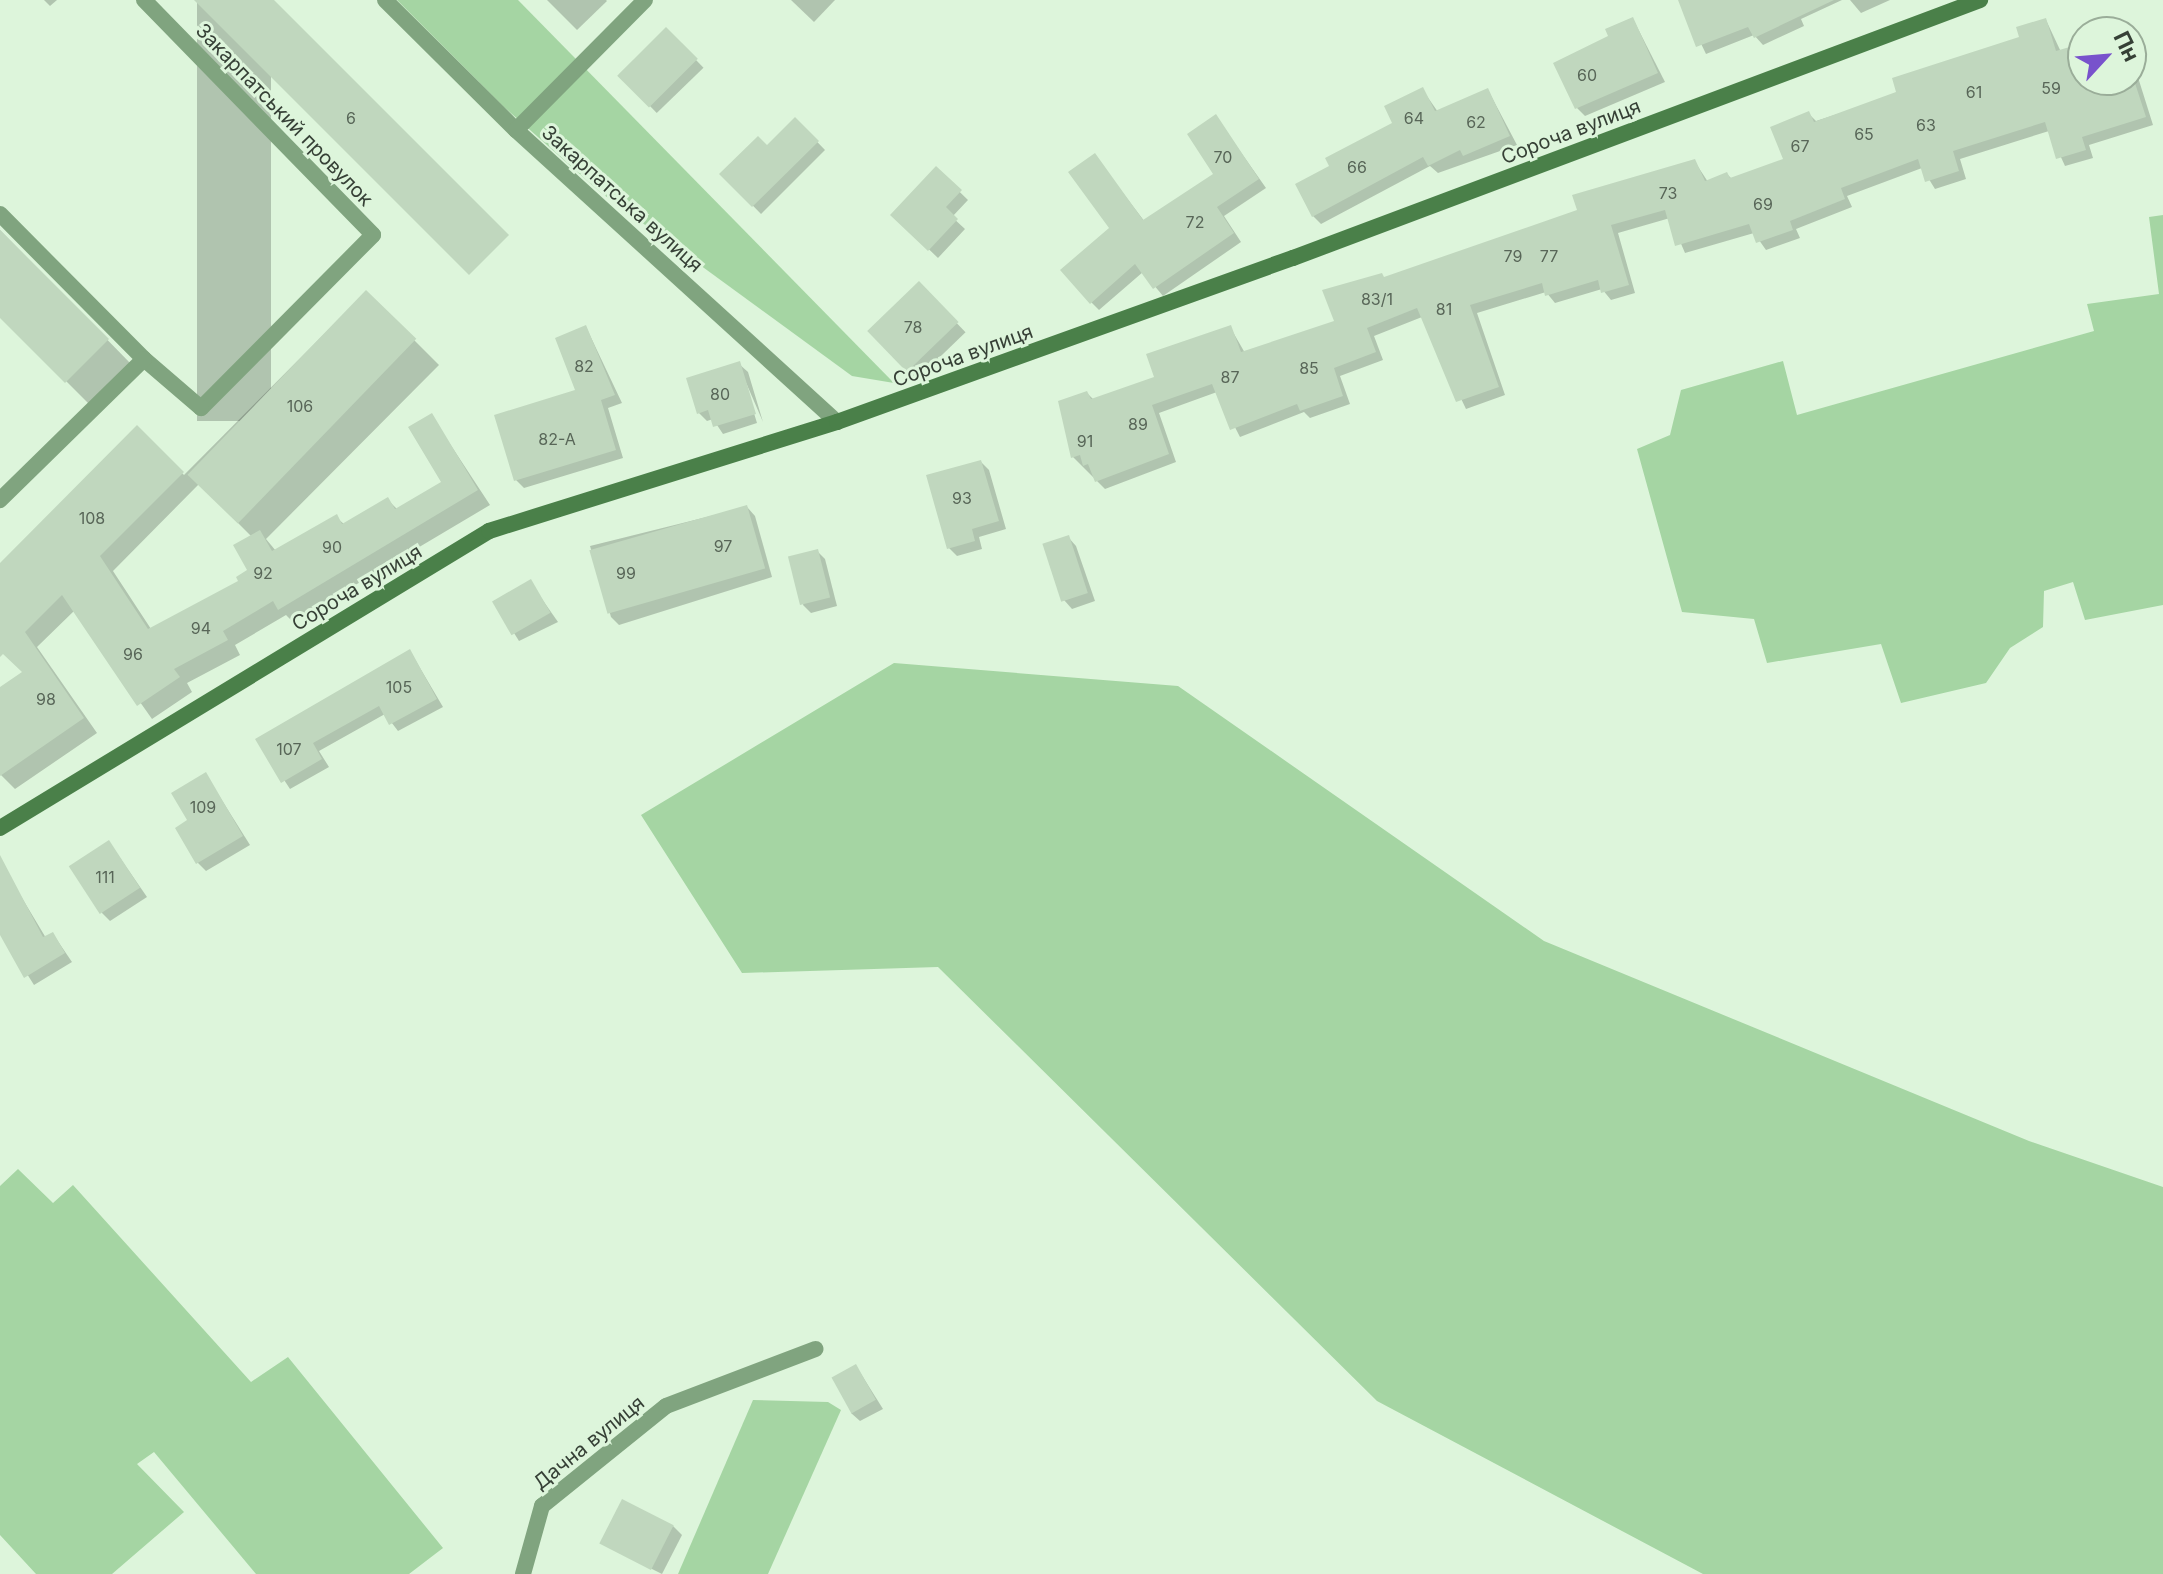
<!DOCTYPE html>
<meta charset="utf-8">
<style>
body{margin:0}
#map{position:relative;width:2163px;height:1574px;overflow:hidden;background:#ddf5db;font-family:Inter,sans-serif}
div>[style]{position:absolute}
.green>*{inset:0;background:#a5d5a3}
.shadow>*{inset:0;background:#0003;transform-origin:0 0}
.building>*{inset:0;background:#c0d7be;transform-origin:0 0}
.street>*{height:16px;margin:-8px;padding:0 8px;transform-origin:8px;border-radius:8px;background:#80a47f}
.secondary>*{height:16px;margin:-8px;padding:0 8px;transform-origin:8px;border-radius:8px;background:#4a8049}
span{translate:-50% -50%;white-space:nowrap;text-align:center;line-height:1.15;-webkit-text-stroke:6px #ddf5db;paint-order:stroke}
.number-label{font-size:16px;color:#586658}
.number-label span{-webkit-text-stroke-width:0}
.street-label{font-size:20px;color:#364036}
.north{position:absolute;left:2067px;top:16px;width:80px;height:80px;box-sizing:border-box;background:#ddf5db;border:2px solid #9aad99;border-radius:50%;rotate:64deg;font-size:22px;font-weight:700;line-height:32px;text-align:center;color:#364036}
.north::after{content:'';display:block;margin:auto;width:28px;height:36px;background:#7852cc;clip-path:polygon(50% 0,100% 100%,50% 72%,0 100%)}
</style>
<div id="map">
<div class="green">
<i style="clip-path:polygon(397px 0,518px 0,894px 383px,852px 376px,600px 192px,503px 106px)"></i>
<i style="clip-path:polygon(2163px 215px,2163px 605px,2085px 620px,2073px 582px,2044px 591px,2043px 627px,2010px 648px,1986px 683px,1901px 703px,1881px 644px,1767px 663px,1754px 619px,1682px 612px,1637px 449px,1670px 435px,1681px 390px,1783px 361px,1797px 415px,2094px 331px,2087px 304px,2159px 294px,2149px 217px)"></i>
<i style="clip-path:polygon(894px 663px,1178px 686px,1544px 941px,2029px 1141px,2163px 1187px,2163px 1574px,1703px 1574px,1377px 1401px,938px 967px,742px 973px,641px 815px)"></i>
<i style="clip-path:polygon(18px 1169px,53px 1203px,73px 1185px,251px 1382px,288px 1357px,443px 1548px,409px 1574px,256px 1574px,154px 1452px,137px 1464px,184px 1512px,112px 1574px,36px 1574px,0 1535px,0 1186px)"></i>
<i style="clip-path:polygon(753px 1400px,828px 1402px,841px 1410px,768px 1574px,678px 1574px)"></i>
</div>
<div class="shadow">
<i style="clip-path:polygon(44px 0,57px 0,50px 6px)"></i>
<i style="left:197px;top:0;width:74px;height:421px"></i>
<i style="clip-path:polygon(547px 0,606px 0,607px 1px,577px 30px)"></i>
<i style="clip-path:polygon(791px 0,835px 0,814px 22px)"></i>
<i style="clip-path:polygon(1680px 0,1842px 0,1801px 19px,1804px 26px,1763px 45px,1754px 35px,1706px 54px)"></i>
<i style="clip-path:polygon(1850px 0,1890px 0,1861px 13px)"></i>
<i style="clip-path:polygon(1633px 19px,1665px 82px,1585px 116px,1577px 108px,1611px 37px)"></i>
<i style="clip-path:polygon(2046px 20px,2061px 52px,2083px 45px,2083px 80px,2131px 80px,2131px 55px,2153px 125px,2089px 145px,2093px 158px,2065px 166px,2049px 131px,1960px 159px,1966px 179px,1935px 189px,1922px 168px,1847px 196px,1852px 207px,1796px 229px,1800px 238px,1766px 250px,1754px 233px,1685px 253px,1670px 218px,1618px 233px,1635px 293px,1611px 300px,1602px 289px,1555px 303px,1546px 292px,1477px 313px,1505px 395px,1466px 409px,1422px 317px,1374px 336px,1383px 360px,1340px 376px,1350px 404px,1310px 418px,1304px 412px,1240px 437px,1217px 392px,1159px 413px,1176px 462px,1105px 489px,1073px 457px,1060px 402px,1087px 393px,1094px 400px,1157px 379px,1230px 327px,1245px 353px,1336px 322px,1385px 278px,1579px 211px,1695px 162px,1708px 182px,1727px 174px,1732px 179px,1786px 160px,1808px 113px,1816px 121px,1899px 94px,2021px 38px)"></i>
<i style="left:666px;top:29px;width:54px;height:65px;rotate:46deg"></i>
<i style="clip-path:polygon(1422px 89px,1438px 112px,1488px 90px,1517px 145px,1438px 173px,1430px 166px,1321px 224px,1313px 216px,1332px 167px,1394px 124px)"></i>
<i style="clip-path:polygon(1216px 117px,1266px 188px,1224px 216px,1241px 242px,1163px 296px,1143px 272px,1099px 310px,1091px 302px,1111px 228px,1094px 155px,1145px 222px,1216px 174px)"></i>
<i style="clip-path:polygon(795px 119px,825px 150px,761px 214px,722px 174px,767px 147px)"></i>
<i style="clip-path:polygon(936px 169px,968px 200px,952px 217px,965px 229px,938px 258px,893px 215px)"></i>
<i style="clip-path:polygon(0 230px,132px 365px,91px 406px,0 315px)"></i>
<i style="left:919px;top:284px;width:67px;height:68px;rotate:46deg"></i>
<i style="clip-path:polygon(evenodd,366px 292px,439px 365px,266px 539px,276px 551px,336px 517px,345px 525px,388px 500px,398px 510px,444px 483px,431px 415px,490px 505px,293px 622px,286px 615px,235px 645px,240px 655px,187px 683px,192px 692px,152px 719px,75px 610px,37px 647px,97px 733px,15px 789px,0 774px,0 689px,25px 672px,0 647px,0 566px,137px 428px,184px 475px,366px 292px,199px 484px,252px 537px,250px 571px,241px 581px,151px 629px,113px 571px,199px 484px)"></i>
<i style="clip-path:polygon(586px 327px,622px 403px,608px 408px,623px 458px,524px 488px,516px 480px,578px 392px)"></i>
<i style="clip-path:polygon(739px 364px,748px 372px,763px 422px,741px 371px,757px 423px,723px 434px,713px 419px,707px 421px,698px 412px)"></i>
<i style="clip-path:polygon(981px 462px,989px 470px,1006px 529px,979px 537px,982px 549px,957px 556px,949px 548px)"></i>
<i style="clip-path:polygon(747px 507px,755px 516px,772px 577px,619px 625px,611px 617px,590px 546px)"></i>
<i style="clip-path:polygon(1068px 537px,1076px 546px,1095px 601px,1072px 609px,1064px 600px)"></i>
<i style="clip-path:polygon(817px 551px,825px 559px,837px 606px,811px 613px,803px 605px)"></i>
<i style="clip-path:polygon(530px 582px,558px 622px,519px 641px,494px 601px)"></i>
<i style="clip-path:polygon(410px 651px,443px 707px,398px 731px,385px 714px,319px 751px,329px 767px,290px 789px,258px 740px)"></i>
<i style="clip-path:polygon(206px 775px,250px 845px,206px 871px,198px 863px,190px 821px)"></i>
<i style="clip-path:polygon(109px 842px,147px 897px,110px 921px,102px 913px)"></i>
<i style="clip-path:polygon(16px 888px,46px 938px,53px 934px,72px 962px,34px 985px,0 931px,0 896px)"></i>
<i style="clip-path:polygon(856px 1366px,883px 1409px,860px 1421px,851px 1413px)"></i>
<i style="clip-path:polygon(673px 1526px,682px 1535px,662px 1574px,602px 1544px)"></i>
</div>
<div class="building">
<i style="clip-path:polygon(194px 0,274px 0,509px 235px,469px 275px)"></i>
<i style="clip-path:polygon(1678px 0,1834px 0,1754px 38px,1748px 27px,1696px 47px)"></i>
<i style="clip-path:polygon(1633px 17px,1658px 73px,1575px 109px,1553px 63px,1608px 36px,1605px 29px)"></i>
<i style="clip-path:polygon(2046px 18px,2056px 51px,2083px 43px,2083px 80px,2134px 80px,2146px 117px,2082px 137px,2086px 150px,2056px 159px,2045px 122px,1953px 151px,1959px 171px,1925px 182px,1918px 159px,1841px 188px,1845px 199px,1790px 221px,1793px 230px,1756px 243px,1749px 224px,1675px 246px,1665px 210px,1611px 225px,1629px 285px,1601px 293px,1598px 280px,1545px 296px,1542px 283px,1470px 305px,1499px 387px,1456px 402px,1417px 308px,1367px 328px,1376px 352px,1334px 368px,1343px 396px,1300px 411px,1297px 404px,1230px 430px,1212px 384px,1152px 405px,1169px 454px,1095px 482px,1088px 464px,1083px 466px,1080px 455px,1071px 458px,1058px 401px,1087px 391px,1091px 399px,1154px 377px,1146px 354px,1231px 325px,1241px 352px,1334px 321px,1322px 290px,1382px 273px,1384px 277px,1577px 210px,1572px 195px,1695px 159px,1705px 181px,1727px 172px,1730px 178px,1783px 159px,1770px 127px,1809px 111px,1814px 122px,1896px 92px,1892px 78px,2019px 37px,2016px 27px)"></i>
<i style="left:666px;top:27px;width:45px;height:69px;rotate:45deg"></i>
<i style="clip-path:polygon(1423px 87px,1435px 111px,1488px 88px,1510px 136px,1463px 156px,1460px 150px,1428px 166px,1423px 157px,1312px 217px,1295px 184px,1329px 166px,1325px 158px,1392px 123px,1384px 106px)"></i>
<i style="clip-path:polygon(1216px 114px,1259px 179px,1217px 207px,1234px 233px,1153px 289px,1135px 264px,1090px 304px,1060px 270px,1109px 228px,1068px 172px,1095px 153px,1143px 220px,1213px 174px,1187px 134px)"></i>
<i style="clip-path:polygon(795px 117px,819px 141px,752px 207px,719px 174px,758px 136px,767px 145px)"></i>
<i style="clip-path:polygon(936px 166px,962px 190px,946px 207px,958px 219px,928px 251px,890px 215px)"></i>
<i style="clip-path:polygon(0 230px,109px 339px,65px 383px,0 318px)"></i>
<i style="left:919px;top:281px;width:57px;height:72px;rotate:46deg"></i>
<i style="left:366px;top:290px;width:70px;height:257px;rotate:44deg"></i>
<i style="clip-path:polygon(586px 325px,615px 395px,601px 400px,616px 450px,514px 481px,494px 415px,575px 390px,555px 338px)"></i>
<i style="clip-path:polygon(740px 361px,756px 414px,713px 427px,708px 410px,697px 414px,686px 378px)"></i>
<i style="clip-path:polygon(432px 413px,478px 490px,278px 610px,273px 601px,223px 631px,228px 640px,174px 669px,180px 677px,137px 706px,62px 595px,25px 632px,84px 718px,0 776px,0 687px,22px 672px,3px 654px,0 657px,0 563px,137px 425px,184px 472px,100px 556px,148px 629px,238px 581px,236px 577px,247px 570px,233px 545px,260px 530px,272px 551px,337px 514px,342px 524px,388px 497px,395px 509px,441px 482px,408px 427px)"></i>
<i style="clip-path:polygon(981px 460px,999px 521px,972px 529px,975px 541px,947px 549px,926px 475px)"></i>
<i style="left:747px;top:505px;width:66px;height:164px;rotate:74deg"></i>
<i style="left:1069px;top:535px;width:61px;height:28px;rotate:72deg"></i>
<i style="left:818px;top:549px;width:50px;height:31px;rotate:76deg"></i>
<i style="left:531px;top:579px;width:39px;height:45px;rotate:60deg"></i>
<i style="clip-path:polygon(410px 649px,437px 699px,389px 725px,379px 706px,313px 743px,322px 759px,281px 783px,255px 739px)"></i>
<i style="clip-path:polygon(206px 772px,243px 836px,196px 864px,175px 828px,187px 820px,171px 793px)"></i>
<i style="left:109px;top:840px;width:57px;height:48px;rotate:57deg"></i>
<i style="clip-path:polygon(0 855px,43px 937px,53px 932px,65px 953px,24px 978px,0 935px)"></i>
<i style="left:856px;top:1364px;width:41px;height:28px;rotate:61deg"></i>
<i style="left:622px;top:1499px;width:58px;height:50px;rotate:27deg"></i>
</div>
<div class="street">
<i style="left:144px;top:0;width:328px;rotate:45.7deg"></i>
<i style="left:373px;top:235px;width:244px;rotate:134.8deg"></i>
<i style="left:201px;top:408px;width:75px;rotate:-139.3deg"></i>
<i style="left:385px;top:0;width:185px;rotate:44.8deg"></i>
<i style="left:516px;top:130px;width:434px;rotate:42.3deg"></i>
<i style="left:516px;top:130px;width:183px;rotate:-45.2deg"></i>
<i style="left:0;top:214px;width:204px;rotate:45.2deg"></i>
<i style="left:144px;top:359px;width:202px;rotate:135.6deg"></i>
<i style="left:523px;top:1574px;width:71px;rotate:-74.4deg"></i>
<i style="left:542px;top:1506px;width:159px;rotate:-38.9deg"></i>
<i style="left:666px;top:1406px;width:160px;rotate:-20.9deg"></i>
</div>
<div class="secondary">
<i style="left:0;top:828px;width:572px;rotate:-31.27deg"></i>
<i style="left:489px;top:531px;width:365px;rotate:-17.4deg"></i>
<i style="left:837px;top:422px;width:485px;rotate:-19.8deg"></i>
<i style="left:1293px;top:258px;width:734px;rotate:-20.58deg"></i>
</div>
<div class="number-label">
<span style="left:1587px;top:75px">60</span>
<span style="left:2051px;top:88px">59</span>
<span style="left:1974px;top:92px">61</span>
<span style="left:351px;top:118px">6</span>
<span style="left:1414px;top:118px">64</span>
<span style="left:1476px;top:122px">62</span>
<span style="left:1926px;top:125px">63</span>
<span style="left:1864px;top:134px">65</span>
<span style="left:1800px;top:146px">67</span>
<span style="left:1223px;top:157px">70</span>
<span style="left:1357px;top:167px">66</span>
<span style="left:1668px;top:193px">73</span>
<span style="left:1763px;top:204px">69</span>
<span style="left:1195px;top:222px">72</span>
<span style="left:1513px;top:256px">79</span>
<span style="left:1549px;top:256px">77</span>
<span style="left:1377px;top:299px">83/1</span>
<span style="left:1444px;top:309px">81</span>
<span style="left:913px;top:327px">78</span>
<span style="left:584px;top:366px">82</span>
<span style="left:1309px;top:368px">85</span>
<span style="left:1230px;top:377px">87</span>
<span style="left:720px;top:394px">80</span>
<span style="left:300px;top:406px">106</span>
<span style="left:1138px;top:424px">89</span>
<span style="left:557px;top:439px">82-А</span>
<span style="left:1085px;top:441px">91</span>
<span style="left:962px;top:498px">93</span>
<span style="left:92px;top:518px">108</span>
<span style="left:723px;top:546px">97</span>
<span style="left:332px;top:547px">90</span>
<span style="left:263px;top:573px">92</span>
<span style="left:626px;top:573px">99</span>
<span style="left:201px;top:628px">94</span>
<span style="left:133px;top:654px">96</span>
<span style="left:399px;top:687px">105</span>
<span style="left:46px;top:699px">98</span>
<span style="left:289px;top:749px">107</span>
<span style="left:203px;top:807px">109</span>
<span style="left:105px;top:877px">111</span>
</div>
<div class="street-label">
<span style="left:284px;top:115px;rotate:46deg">Закарпатський провулок</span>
<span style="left:1571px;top:132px;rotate:-21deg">Сороча вулиця</span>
<span style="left:622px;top:199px;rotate:42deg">Закарпатська вулиця</span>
<span style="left:963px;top:356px;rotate:-20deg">Сороча вулиця</span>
<span style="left:357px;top:588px;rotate:-31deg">Сороча вулиця</span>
<span style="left:589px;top:1443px;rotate:-39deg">Дачна вулиця</span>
</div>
<div class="north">Пн</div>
</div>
